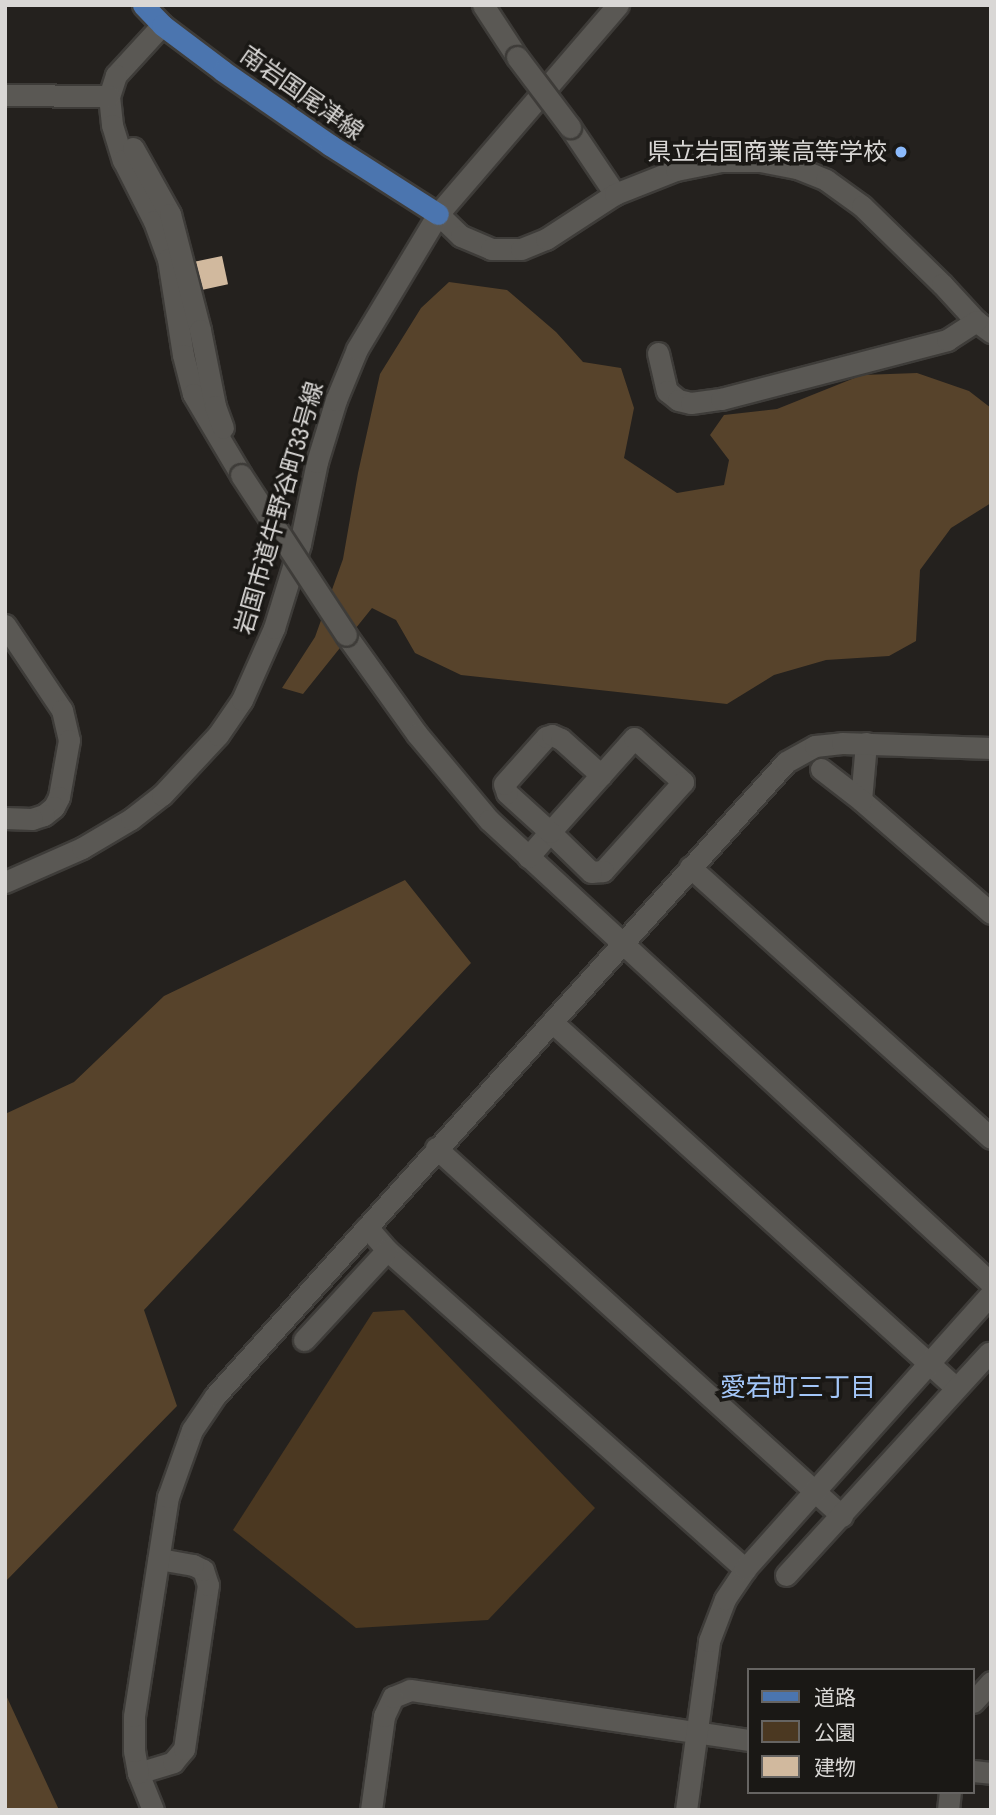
<!DOCTYPE html>
<meta charset="utf-8">
<style>
body{margin:0}
#map{position:relative;width:996px;height:1815px;overflow:hidden;background:#24211e;font-family:"Archivo Narrow","Noto Sans JP",sans-serif}
div>[style]{position:absolute}
.green>*{inset:0;background:#4b3821}
.forest>*{inset:0;background:#57432b}
.building>*{inset:0;background:#d1b99e;transform-origin:0 0}
.roads{filter:drop-shadow(2px 0 #3e3c39) drop-shadow(-2px 0 #3e3c39) drop-shadow(0 2px #3e3c39) drop-shadow(0 -2px #3e3c39)}
.minor>*{height:21px;margin:-10.5px;padding:0 10.5px;transform-origin:10.5px;border-radius:10.5px;background:#5a5854}
.major>*{height:21px;margin:-10.5px;padding:0 10.5px;transform-origin:10.5px;border-radius:10.5px;background:#4b75af}
.bridges{filter:drop-shadow(2px 0 #3e3c39) drop-shadow(-2px 0 #3e3c39) drop-shadow(0 2px #3e3c39) drop-shadow(0 -2px #3e3c39)}
.minor-bridge>*{height:21px;margin:-10.5px;padding:0 10.5px;transform-origin:10.5px;border-radius:10.5px;background:#5a5854}
.dots>*{width:19px;height:19px;translate:-50% -50%;box-sizing:border-box;border:4px solid #1a1815;border-radius:50%}
span{translate:-50% -50%;white-space:nowrap;text-align:center;line-height:1.15;-webkit-text-stroke:7px #1a1815;paint-order:stroke}
.street-label{font-size:24px;color:#d9d7d5}
.poi-label{font-size:24px;color:#d9d7d5}
.right{translate:-100% -50%;text-align:right}
.neighbourhood-label{font-size:26px;color:#a3c6f8}
.frame{position:absolute;inset:0;border:7px solid #d9d7d5;pointer-events:none}
.legend{position:absolute;left:747px;top:1668px;width:228px;height:126px;box-sizing:border-box;background:#1a1815;border:2px solid #666462;margin:0;padding:9px 12px;list-style:none;font-size:21px;color:#d9d7d5}
.legend li{display:flex;align-items:center;gap:14px;height:35px}
.legend b{width:35px;border:2px solid #666462}
</style>
<div id="map">
<div class="green">
<i style="clip-path:polygon(404px 1310px,595px 1508px,488px 1620px,356px 1628px,233px 1530px,373px 1312px)"></i>
</div>
<div class="forest">
<i style="clip-path:polygon(449px 282px,507px 290px,556px 332px,583px 362px,621px 368px,634px 408px,624px 458px,677px 493px,724px 485px,729px 460px,710px 435px,724px 415px,777px 409px,862px 375px,917px 373px,969px 391px,991px 408px,991px 503px,951px 528px,920px 570px,916px 641px,889px 656px,826px 660px,774px 675px,727px 704px,461px 675px,415px 653px,396px 620px,372px 608px,303px 694px,282px 688px,315px 637px,343px 559px,358px 473px,380px 374px,421px 308px)"></i>
<i style="clip-path:polygon(405px 880px,471px 963px,144px 1310px,177px 1406px,5px 1582px,5px 1114px,74px 1082px,164px 996px)"></i>
<i style="clip-path:polygon(5px 1693px,59px 1810px,5px 1810px)"></i>
</div>
<div class="building">
<i style="left:222px;top:256px;width:29px;height:27px;rotate:78deg"></i>
</div>
<div class="roads">
<div class="minor">
<i style="left:483px;top:5px;width:62px;rotate:56.8deg"></i>
<i style="left:162px;top:25px;width:68px;rotate:132.6deg"></i>
<i style="left:116px;top:75px;width:22px;rotate:108deg"></i>
<i style="left:109px;top:96px;width:29px;rotate:84deg"></i>
<i style="left:112px;top:125px;width:37px;rotate:73deg"></i>
<i style="left:123px;top:160px;width:68px;rotate:63.1deg"></i>
<i style="left:154px;top:221px;width:40px;rotate:69.8deg"></i>
<i style="left:168px;top:259px;width:97px;rotate:81.1deg"></i>
<i style="left:183px;top:355px;width:40px;rotate:75.6deg"></i>
<i style="left:193px;top:394px;width:94px;rotate:59.3deg"></i>
<i style="left:5px;top:95px;width:104px;rotate:0.6deg"></i>
<i style="left:570px;top:127px;width:81px;rotate:56.1deg"></i>
<i style="left:133px;top:148px;width:76px;rotate:60.7deg"></i>
<i style="left:170px;top:214px;width:120px;rotate:75.5deg"></i>
<i style="left:200px;top:330px;width:77px;rotate:78.8deg"></i>
<i style="left:215px;top:406px;width:23px;rotate:70deg"></i>
<i style="left:438px;top:214px;width:32px;rotate:44deg"></i>
<i style="left:461px;top:236px;width:33px;rotate:23deg"></i>
<i style="left:491px;top:249px;width:30px"></i>
<i style="left:521px;top:249px;width:27px;rotate:-22deg"></i>
<i style="left:546px;top:239px;width:82px;rotate:-33.1deg"></i>
<i style="left:615px;top:194px;width:66px;rotate:-21.5deg"></i>
<i style="left:676px;top:170px;width:46px;rotate:-11.3deg"></i>
<i style="left:721px;top:161px;width:39px"></i>
<i style="left:760px;top:161px;width:38px;rotate:11deg"></i>
<i style="left:797px;top:168px;width:31px;rotate:22deg"></i>
<i style="left:826px;top:180px;width:44px;rotate:35.8deg"></i>
<i style="left:862px;top:206px;width:112px;rotate:44.3deg"></i>
<i style="left:942px;top:284px;width:50px;rotate:47.4deg"></i>
<i style="left:976px;top:321px;width:19px;rotate:36deg"></i>
<i style="left:658px;top:353px;width:39px;rotate:77deg"></i>
<i style="left:667px;top:391px;width:14px;rotate:39deg"></i>
<i style="left:678px;top:400px;width:13px;rotate:13deg"></i>
<i style="left:691px;top:403px;width:30px;rotate:-8deg"></i>
<i style="left:721px;top:399px;width:234px;rotate:-14.6deg"></i>
<i style="left:947px;top:340px;width:35px;rotate:-33deg"></i>
<i style="left:5px;top:625px;width:102px;rotate:56.2deg"></i>
<i style="left:62px;top:710px;width:31px;rotate:77deg"></i>
<i style="left:69px;top:740px;width:58px;rotate:100deg"></i>
<i style="left:59px;top:797px;width:11px;rotate:117deg"></i>
<i style="left:54px;top:807px;width:13px;rotate:141deg"></i>
<i style="left:44px;top:815px;width:13px;rotate:162deg"></i>
<i style="left:32px;top:819px;width:27px;rotate:-178deg"></i>
<i style="left:346px;top:635px;width:122px;rotate:54.4deg"></i>
<i style="left:417px;top:734px;width:112px;rotate:50.1deg"></i>
<i style="left:489px;top:820px;width:683px;rotate:42.69deg"></i>
<i style="left:866px;top:743px;width:57px;rotate:95deg"></i>
<i style="left:861px;top:800px;width:172px;rotate:41deg"></i>
<i style="left:821px;top:769px;width:51px;rotate:37.8deg"></i>
<i style="left:528px;top:857px;width:33px;rotate:-49deg"></i>
<i style="left:550px;top:832px;width:126px;rotate:-48.2deg"></i>
<i style="left:634px;top:738px;width:66px;rotate:41.9deg"></i>
<i style="left:683px;top:782px;width:120px;rotate:132deg"></i>
<i style="left:603px;top:871px;width:12px;rotate:175deg"></i>
<i style="left:591px;top:872px;width:57px;rotate:-135.7deg"></i>
<i style="left:550px;top:832px;width:58px;rotate:-137.8deg"></i>
<i style="left:507px;top:793px;width:9px;rotate:-108deg"></i>
<i style="left:504px;top:784px;width:63px;rotate:-48.2deg"></i>
<i style="left:546px;top:737px;width:6px;rotate:-18deg"></i>
<i style="left:552px;top:735px;width:10px;rotate:24deg"></i>
<i style="left:561px;top:739px;width:54px;rotate:42deg"></i>
<i style="left:690px;top:867px;width:405px;rotate:42deg"></i>
<i style="left:5px;top:882px;width:84px;rotate:-23.8deg"></i>
<i style="left:82px;top:848px;width:57px;rotate:-30.6deg"></i>
<i style="left:131px;top:819px;width:39px;rotate:-38deg"></i>
<i style="left:162px;top:795px;width:82px;rotate:-47deg"></i>
<i style="left:218px;top:735px;width:42px;rotate:-55.6deg"></i>
<i style="left:242px;top:700px;width:79px;rotate:-66deg"></i>
<i style="left:274px;top:628px;width:88px;rotate:-72.8deg"></i>
<i style="left:300px;top:544px;width:84px;rotate:-78.3deg"></i>
<i style="left:317px;top:462px;width:65px;rotate:-73deg"></i>
<i style="left:336px;top:400px;width:55px;rotate:-67.6deg"></i>
<i style="left:357px;top:349px;width:157px;rotate:-59deg"></i>
<i style="left:438px;top:214px;width:276px;rotate:-49.3deg"></i>
<i style="left:552px;top:1022px;width:544px;rotate:42.17deg"></i>
<i style="left:436px;top:1148px;width:548px;rotate:42.19deg"></i>
<i style="left:367px;top:1227px;width:30px;rotate:49deg"></i>
<i style="left:387px;top:1250px;width:480px;rotate:41.7deg"></i>
<i style="left:304px;top:1340px;width:122px;rotate:-47.3deg"></i>
<i style="left:786px;top:1575px;width:301px;rotate:-47.6deg"></i>
<i style="left:973px;top:1702px;width:27px;rotate:-48deg"></i>
<i style="left:973px;top:1771px;width:18px;rotate:6deg"></i>
<i style="left:138px;top:1773px;width:37px;rotate:-17deg"></i>
<i style="left:173px;top:1762px;width:17px;rotate:-50deg"></i>
<i style="left:184px;top:1749px;width:166px;rotate:-81.7deg"></i>
<i style="left:208px;top:1585px;width:16px;rotate:-108deg"></i>
<i style="left:203px;top:1570px;width:11px;rotate:-153deg"></i>
<i style="left:193px;top:1565px;width:35px;rotate:-170deg"></i>
<i style="left:153px;top:1810px;width:40px;rotate:-112deg"></i>
<i style="left:138px;top:1773px;width:22px;rotate:-100deg"></i>
<i style="left:134px;top:1751px;width:35px;rotate:-90deg"></i>
<i style="left:134px;top:1716px;width:222px;rotate:-81.2deg"></i>
<i style="left:168px;top:1497px;width:71px;rotate:-70.3deg"></i>
<i style="left:192px;top:1430px;width:41px;rotate:-55.9deg"></i>
<i style="left:215px;top:1396px;width:853px;rotate:-47.99deg"></i>
<i style="left:786px;top:762px;width:33px;rotate:-29deg"></i>
<i style="left:815px;top:746px;width:27px;rotate:-6deg"></i>
<i style="left:842px;top:743px;width:149px;rotate:1.9deg"></i>
<i style="left:371px;top:1810px;width:95px;rotate:-82.1deg"></i>
<i style="left:384px;top:1716px;width:21px;rotate:-65deg"></i>
<i style="left:393px;top:1697px;width:18px;rotate:-22deg"></i>
<i style="left:410px;top:1690px;width:343px;rotate:8.4deg"></i>
<i style="left:686px;top:1810px;width:171px;rotate:-82.2deg"></i>
<i style="left:709px;top:1641px;width:45px;rotate:-69.1deg"></i>
<i style="left:725px;top:1599px;width:36px;rotate:-56deg"></i>
<i style="left:745px;top:1569px;width:369px;rotate:-48.2deg"></i>
<i style="left:948px;top:1810px;width:18px;rotate:-84deg"></i>
</div>
<div class="major">
<i style="left:143px;top:5px;width:28px;rotate:46deg"></i>
<i style="left:162px;top:25px;width:76px;rotate:37deg"></i>
<i style="left:223px;top:71px;width:130px;rotate:34.7deg"></i>
<i style="left:330px;top:145px;width:128px;rotate:32.6deg"></i>
</div>
</div>
<div class="bridges">
<div class="minor-bridge">
<i style="left:517px;top:57px;width:88px;rotate:52.9deg"></i>
<i style="left:241px;top:475px;width:191px;rotate:56.7deg"></i>
</div>
</div>
<div class="dots">
<i style="left:901px;top:152px;background:#8bbafc"></i>
</div>
<div class="street-label">
<span style="left:302px;top:93px;rotate:35deg">南岩国尾津線</span>
<span style="left:279px;top:508px;rotate:-74deg">岩国市道牛野谷町33号線</span>
</div>
<div class="poi-label">
<span class="right" style="left:887px;top:152px">県立岩国商業高等学校</span>
</div>
<div class="neighbourhood-label">
<span style="left:798px;top:1387px">愛宕町三丁目</span>
</div>
<div class="frame"></div>
<ul class="legend">
<li><b style="height:9px;background:#4b75af"></b>道路</li>
<li><b style="height:19px;background:#4b3821"></b>公園</li>
<li><b style="height:19px;background:#d1b99e"></b>建物</li>
</ul>
</div>
